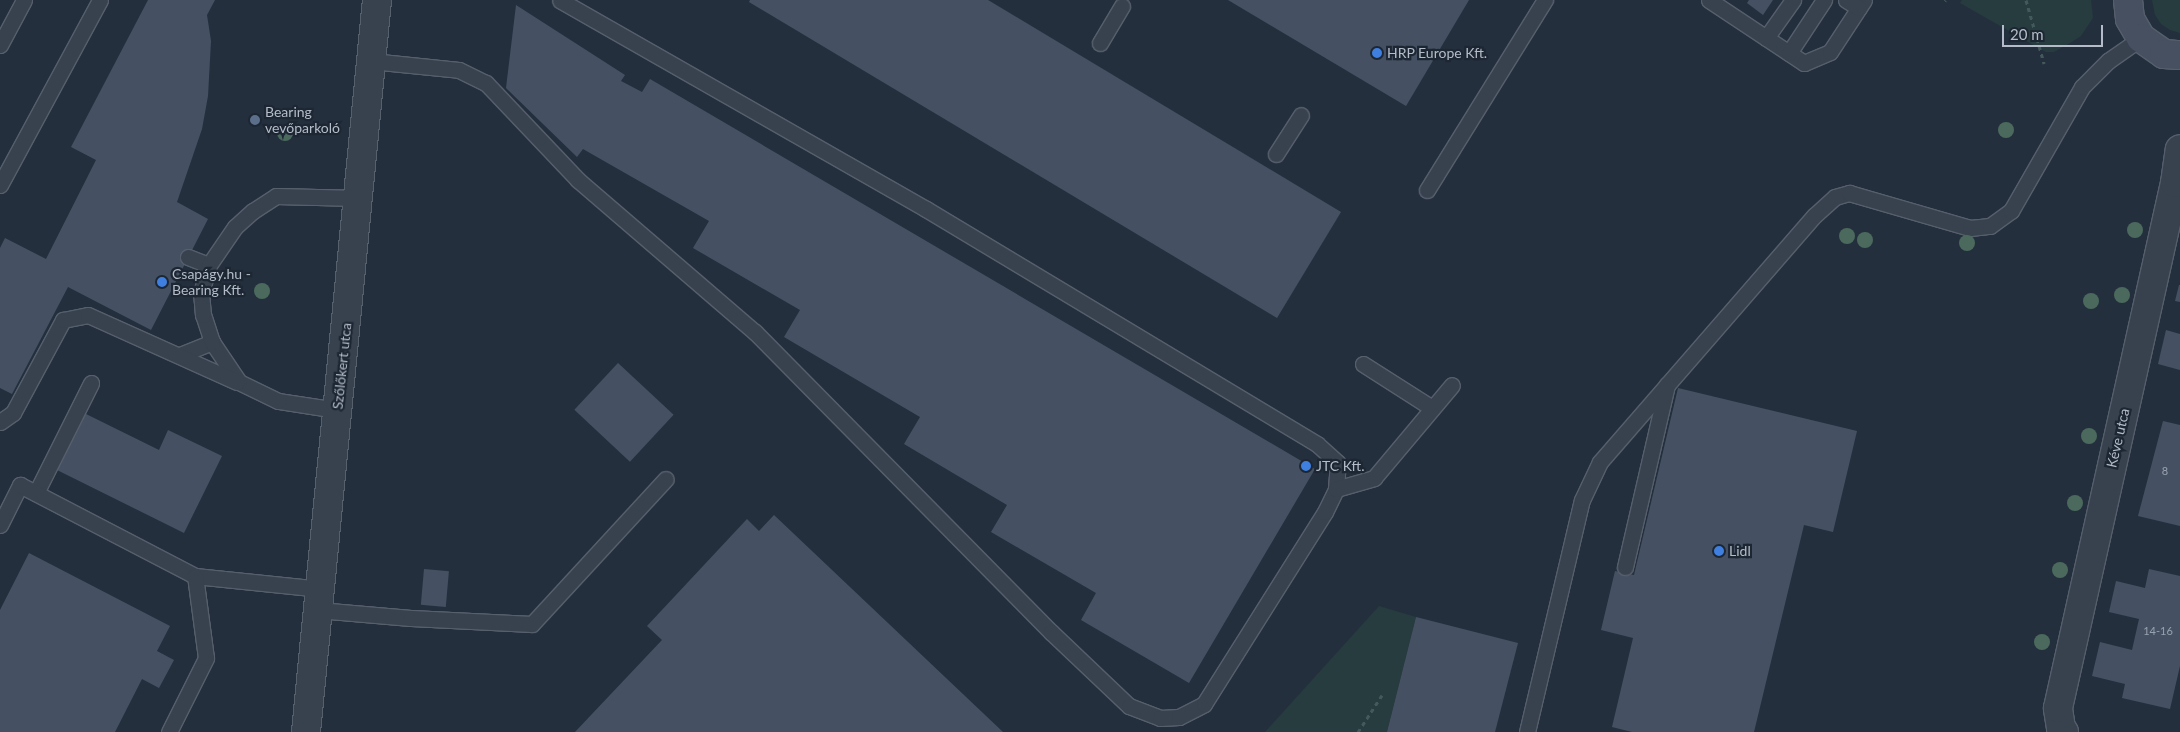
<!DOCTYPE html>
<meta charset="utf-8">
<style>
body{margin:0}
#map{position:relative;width:2180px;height:732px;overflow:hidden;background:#242f3e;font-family:Lato,sans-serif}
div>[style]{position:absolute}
.green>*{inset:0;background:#263c3f}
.building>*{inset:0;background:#455162;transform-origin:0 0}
.path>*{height:3px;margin-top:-1.5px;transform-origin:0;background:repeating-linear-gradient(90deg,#44595c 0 4px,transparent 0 8px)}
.roads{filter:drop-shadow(1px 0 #565f6c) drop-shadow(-1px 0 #565f6c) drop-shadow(0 1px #565f6c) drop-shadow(0 -1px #565f6c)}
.lane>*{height:15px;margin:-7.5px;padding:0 7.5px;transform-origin:7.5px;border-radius:7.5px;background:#38414e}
.street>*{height:28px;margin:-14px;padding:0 14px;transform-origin:14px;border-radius:14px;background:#38414e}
.secondary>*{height:28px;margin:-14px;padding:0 14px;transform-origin:14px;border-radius:14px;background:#465061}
.trees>*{width:16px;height:16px;margin:-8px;border-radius:50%;background:#4b6a5d}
.dots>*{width:14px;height:14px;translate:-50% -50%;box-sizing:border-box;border:2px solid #1d2633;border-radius:50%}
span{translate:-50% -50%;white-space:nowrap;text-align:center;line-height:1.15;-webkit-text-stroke:4.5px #1d2633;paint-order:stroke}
.number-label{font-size:11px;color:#98a1af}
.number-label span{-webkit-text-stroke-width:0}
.poi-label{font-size:14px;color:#b4bcc9}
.left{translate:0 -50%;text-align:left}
.street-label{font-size:14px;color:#b4bcc9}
.scale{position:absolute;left:2002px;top:25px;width:101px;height:22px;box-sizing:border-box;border:2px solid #b4bcc9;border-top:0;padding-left:6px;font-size:15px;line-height:18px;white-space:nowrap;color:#b4bcc9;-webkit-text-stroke:4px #1d2633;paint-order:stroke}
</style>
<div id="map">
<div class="green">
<i style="clip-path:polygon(1962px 0,2091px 0,2093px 18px,2081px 36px,2070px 43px,2054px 52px,2046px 52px,1960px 3px)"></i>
<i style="clip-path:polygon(2152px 0,2180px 0,2180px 33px,2170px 30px,2161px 24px,2155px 15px)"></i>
<i style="clip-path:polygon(1379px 606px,1416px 617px,1387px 732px,1265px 732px)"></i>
</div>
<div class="building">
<i style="clip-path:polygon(148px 0,215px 0,207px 15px,211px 41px,208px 96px,202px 129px,177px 202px,208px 219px,151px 330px,68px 287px,12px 394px,0 388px,0 248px,5px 238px,46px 259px,96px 160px,71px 147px)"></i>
<i style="clip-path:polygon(750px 0,988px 0,1341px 212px,1277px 318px,749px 2px)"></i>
<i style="clip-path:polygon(1228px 0,1469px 0,1406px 106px)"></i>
<i style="clip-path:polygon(1749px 0,1773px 0,1763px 15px,1747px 3px)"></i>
<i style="clip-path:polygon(516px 5px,625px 75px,621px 81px,642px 92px,650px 79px,1315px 469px,1189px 683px,1081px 620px,1096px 593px,991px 532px,1007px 505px,904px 444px,920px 417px,784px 337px,800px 310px,693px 248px,709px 221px,583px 149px,577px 157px,506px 88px)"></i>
<i style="clip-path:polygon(2179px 285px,2180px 285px,2180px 302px,2175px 301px)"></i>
<i style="clip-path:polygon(2166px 330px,2180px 334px,2180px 370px,2158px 364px)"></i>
<i style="left:618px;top:363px;width:76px;height:64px;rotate:43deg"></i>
<i style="clip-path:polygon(1678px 388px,1857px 431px,1833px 532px,1804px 525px,1754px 732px,1632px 732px,1612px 727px,1633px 638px,1601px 630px,1615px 571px,1634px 575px)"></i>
<i style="clip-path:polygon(84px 413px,159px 450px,168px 430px,222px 456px,184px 533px,57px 470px)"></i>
<i style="clip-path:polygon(2163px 421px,2180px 425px,2180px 526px,2138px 516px)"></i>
<i style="clip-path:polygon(774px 515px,1003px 732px,575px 732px,662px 640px,647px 626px,747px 519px,759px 531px)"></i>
<i style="clip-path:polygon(29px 553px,170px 626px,157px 651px,174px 660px,159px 688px,142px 679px,115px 732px,0 732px,0 610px)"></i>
<i style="left:424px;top:569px;width:25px;height:36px;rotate:5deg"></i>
<i style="clip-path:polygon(2149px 569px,2180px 576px,2180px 666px,2170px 709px,2122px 698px,2125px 684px,2092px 676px,2100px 642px,2132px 650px,2139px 619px,2109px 612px,2116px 581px,2145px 588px)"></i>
<i style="clip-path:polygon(1416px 617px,1518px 643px,1495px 732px,1387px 732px)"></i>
</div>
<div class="path">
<i style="left:2026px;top:0;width:66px;rotate:74.1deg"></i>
<i style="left:1945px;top:1px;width:1px;rotate:-45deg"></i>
<i style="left:1358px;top:732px;width:44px;rotate:-57deg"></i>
</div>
<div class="roads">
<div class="lane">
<i style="left:1709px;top:0;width:114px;rotate:33.6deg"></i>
<i style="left:1804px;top:63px;width:28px;rotate:-23deg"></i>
<i style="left:1830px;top:52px;width:62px;rotate:-56.8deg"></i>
<i style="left:1846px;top:0;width:15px;rotate:32deg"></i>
<i style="left:1766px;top:38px;width:47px;rotate:-54.6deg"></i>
<i style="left:1100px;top:43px;width:43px;rotate:-59.3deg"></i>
<i style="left:0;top:45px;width:51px;rotate:-61.9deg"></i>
<i style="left:1789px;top:53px;width:64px;rotate:-56.6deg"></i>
<i style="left:371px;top:61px;width:88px;rotate:5.8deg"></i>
<i style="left:459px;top:70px;width:30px;rotate:26deg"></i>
<i style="left:486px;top:83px;width:134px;rotate:46.5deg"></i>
<i style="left:578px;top:180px;width:233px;rotate:40.7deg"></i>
<i style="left:755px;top:332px;width:421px;rotate:45.4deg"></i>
<i style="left:1051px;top:632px;width:108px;rotate:43.5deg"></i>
<i style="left:1129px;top:706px;width:33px;rotate:21deg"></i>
<i style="left:1160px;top:718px;width:19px;rotate:-3deg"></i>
<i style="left:1179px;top:717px;width:28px;rotate:-27deg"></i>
<i style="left:1204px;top:704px;width:227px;rotate:-57.8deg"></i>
<i style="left:1325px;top:512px;width:25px;rotate:-64deg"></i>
<i style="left:1336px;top:489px;width:26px;rotate:-86deg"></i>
<i style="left:1338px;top:463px;width:28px;rotate:-138deg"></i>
<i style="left:1317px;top:444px;width:456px;rotate:-149deg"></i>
<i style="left:926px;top:209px;width:421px;rotate:-150.3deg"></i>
<i style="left:1276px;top:154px;width:46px;rotate:-57.3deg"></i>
<i style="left:0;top:185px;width:210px;rotate:-61.6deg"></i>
<i style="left:1427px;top:190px;width:224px;rotate:-58.2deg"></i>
<i style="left:188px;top:257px;width:22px;rotate:21deg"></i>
<i style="left:180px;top:355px;width:35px;rotate:-22deg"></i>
<i style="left:1363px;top:364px;width:82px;rotate:32.5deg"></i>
<i style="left:337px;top:410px;width:60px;rotate:-171.3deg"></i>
<i style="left:278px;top:401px;width:43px;rotate:-154deg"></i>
<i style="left:239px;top:382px;width:48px;rotate:-124deg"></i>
<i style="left:212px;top:342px;width:28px;rotate:-108deg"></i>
<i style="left:203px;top:315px;width:22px;rotate:-95deg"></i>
<i style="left:201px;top:293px;width:29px;rotate:-74deg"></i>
<i style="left:209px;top:265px;width:46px;rotate:-55.6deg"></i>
<i style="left:235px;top:227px;width:24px;rotate:-42deg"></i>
<i style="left:253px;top:211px;width:27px;rotate:-33deg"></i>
<i style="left:276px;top:196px;width:82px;rotate:1.4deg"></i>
<i style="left:0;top:422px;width:16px;rotate:-35deg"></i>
<i style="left:13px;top:413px;width:106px;rotate:-61.7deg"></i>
<i style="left:63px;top:320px;width:25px;rotate:-11deg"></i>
<i style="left:88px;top:315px;width:163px;rotate:24.2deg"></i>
<i style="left:1336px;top:489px;width:40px;rotate:-16deg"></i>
<i style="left:1374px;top:478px;width:121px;rotate:-50deg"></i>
<i style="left:36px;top:493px;width:123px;rotate:-63.4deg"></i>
<i style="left:0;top:525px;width:45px;rotate:-63.4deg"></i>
<i style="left:20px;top:485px;width:197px;rotate:27.5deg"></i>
<i style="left:195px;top:576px;width:127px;rotate:5.9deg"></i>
<i style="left:1625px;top:567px;width:187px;rotate:-77deg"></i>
<i style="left:1667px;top:385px;width:225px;rotate:-49deg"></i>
<i style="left:1815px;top:215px;width:27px;rotate:-42deg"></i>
<i style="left:1835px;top:197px;width:15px;rotate:-16deg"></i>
<i style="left:1849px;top:193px;width:126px;rotate:16.1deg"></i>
<i style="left:1970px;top:228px;width:20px;rotate:-6deg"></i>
<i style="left:1990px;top:226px;width:26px;rotate:-36deg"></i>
<i style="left:2011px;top:211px;width:143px;rotate:-60.2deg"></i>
<i style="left:2082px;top:87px;width:37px;rotate:-45deg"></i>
<i style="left:2108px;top:61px;width:40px;rotate:-34.9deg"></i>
<i style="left:318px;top:610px;width:93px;rotate:4.9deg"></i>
<i style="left:411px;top:618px;width:121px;rotate:2.8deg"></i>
<i style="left:532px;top:624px;width:197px;rotate:-47.3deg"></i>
<i style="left:169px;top:732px;width:83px;rotate:-63.4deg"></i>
<i style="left:206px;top:658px;width:83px;rotate:-97.6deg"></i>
<i style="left:1527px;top:732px;width:238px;rotate:-76.7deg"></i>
<i style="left:1582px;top:500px;width:42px;rotate:-64.7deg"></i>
<i style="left:1600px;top:462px;width:101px;rotate:-49deg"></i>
</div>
<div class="street">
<i style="left:306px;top:732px;width:735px;rotate:-84.46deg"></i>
<i style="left:2064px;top:732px;width:5px;rotate:-127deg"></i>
<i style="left:2061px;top:728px;width:20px;rotate:-99deg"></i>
<i style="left:2058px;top:708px;width:538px;rotate:-77.44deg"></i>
<i style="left:2175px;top:183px;width:34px;rotate:-82deg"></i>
</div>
<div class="secondary">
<i style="left:2128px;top:0;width:19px;rotate:84deg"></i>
<i style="left:2130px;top:19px;width:22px;rotate:60deg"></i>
<i style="left:2141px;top:38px;width:28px;rotate:35deg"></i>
<i style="left:2164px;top:54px;width:16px;rotate:4deg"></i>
</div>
</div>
<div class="trees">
<i style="left:2006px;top:130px"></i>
<i style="left:285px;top:133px"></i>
<i style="left:2135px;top:230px"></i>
<i style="left:1847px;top:236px"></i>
<i style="left:1865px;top:240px"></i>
<i style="left:1967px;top:243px"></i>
<i style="left:262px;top:291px"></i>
<i style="left:2122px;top:295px"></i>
<i style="left:2091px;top:301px"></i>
<i style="left:2089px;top:436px"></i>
<i style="left:2075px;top:503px"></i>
<i style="left:2060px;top:570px"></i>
<i style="left:2042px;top:642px"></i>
</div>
<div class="dots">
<i style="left:1377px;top:53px;background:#3f7fe0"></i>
<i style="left:255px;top:120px;background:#5c6f8a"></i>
<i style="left:162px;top:282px;background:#3f7fe0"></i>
<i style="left:1306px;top:466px;background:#3f7fe0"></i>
<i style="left:1719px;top:551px;background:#3f7fe0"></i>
</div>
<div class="number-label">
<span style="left:2165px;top:471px">8</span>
<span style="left:2158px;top:631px">14-16</span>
</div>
<div class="poi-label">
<span class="left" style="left:1387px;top:53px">HRP Europe Kft.</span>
<span class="left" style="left:265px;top:120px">Bearing<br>vevőparkoló</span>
<span class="left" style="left:172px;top:282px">Csapágy.hu -<br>Bearing Kft.</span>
<span class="left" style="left:1316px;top:466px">JTC Kft.</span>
<span class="left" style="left:1729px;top:551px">Lidl</span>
</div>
<div class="street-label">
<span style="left:342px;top:366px;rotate:-84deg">Szőlőkert utca</span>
<span style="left:2118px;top:438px;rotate:-77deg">Kéve utca</span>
</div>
<div class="scale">20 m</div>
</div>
